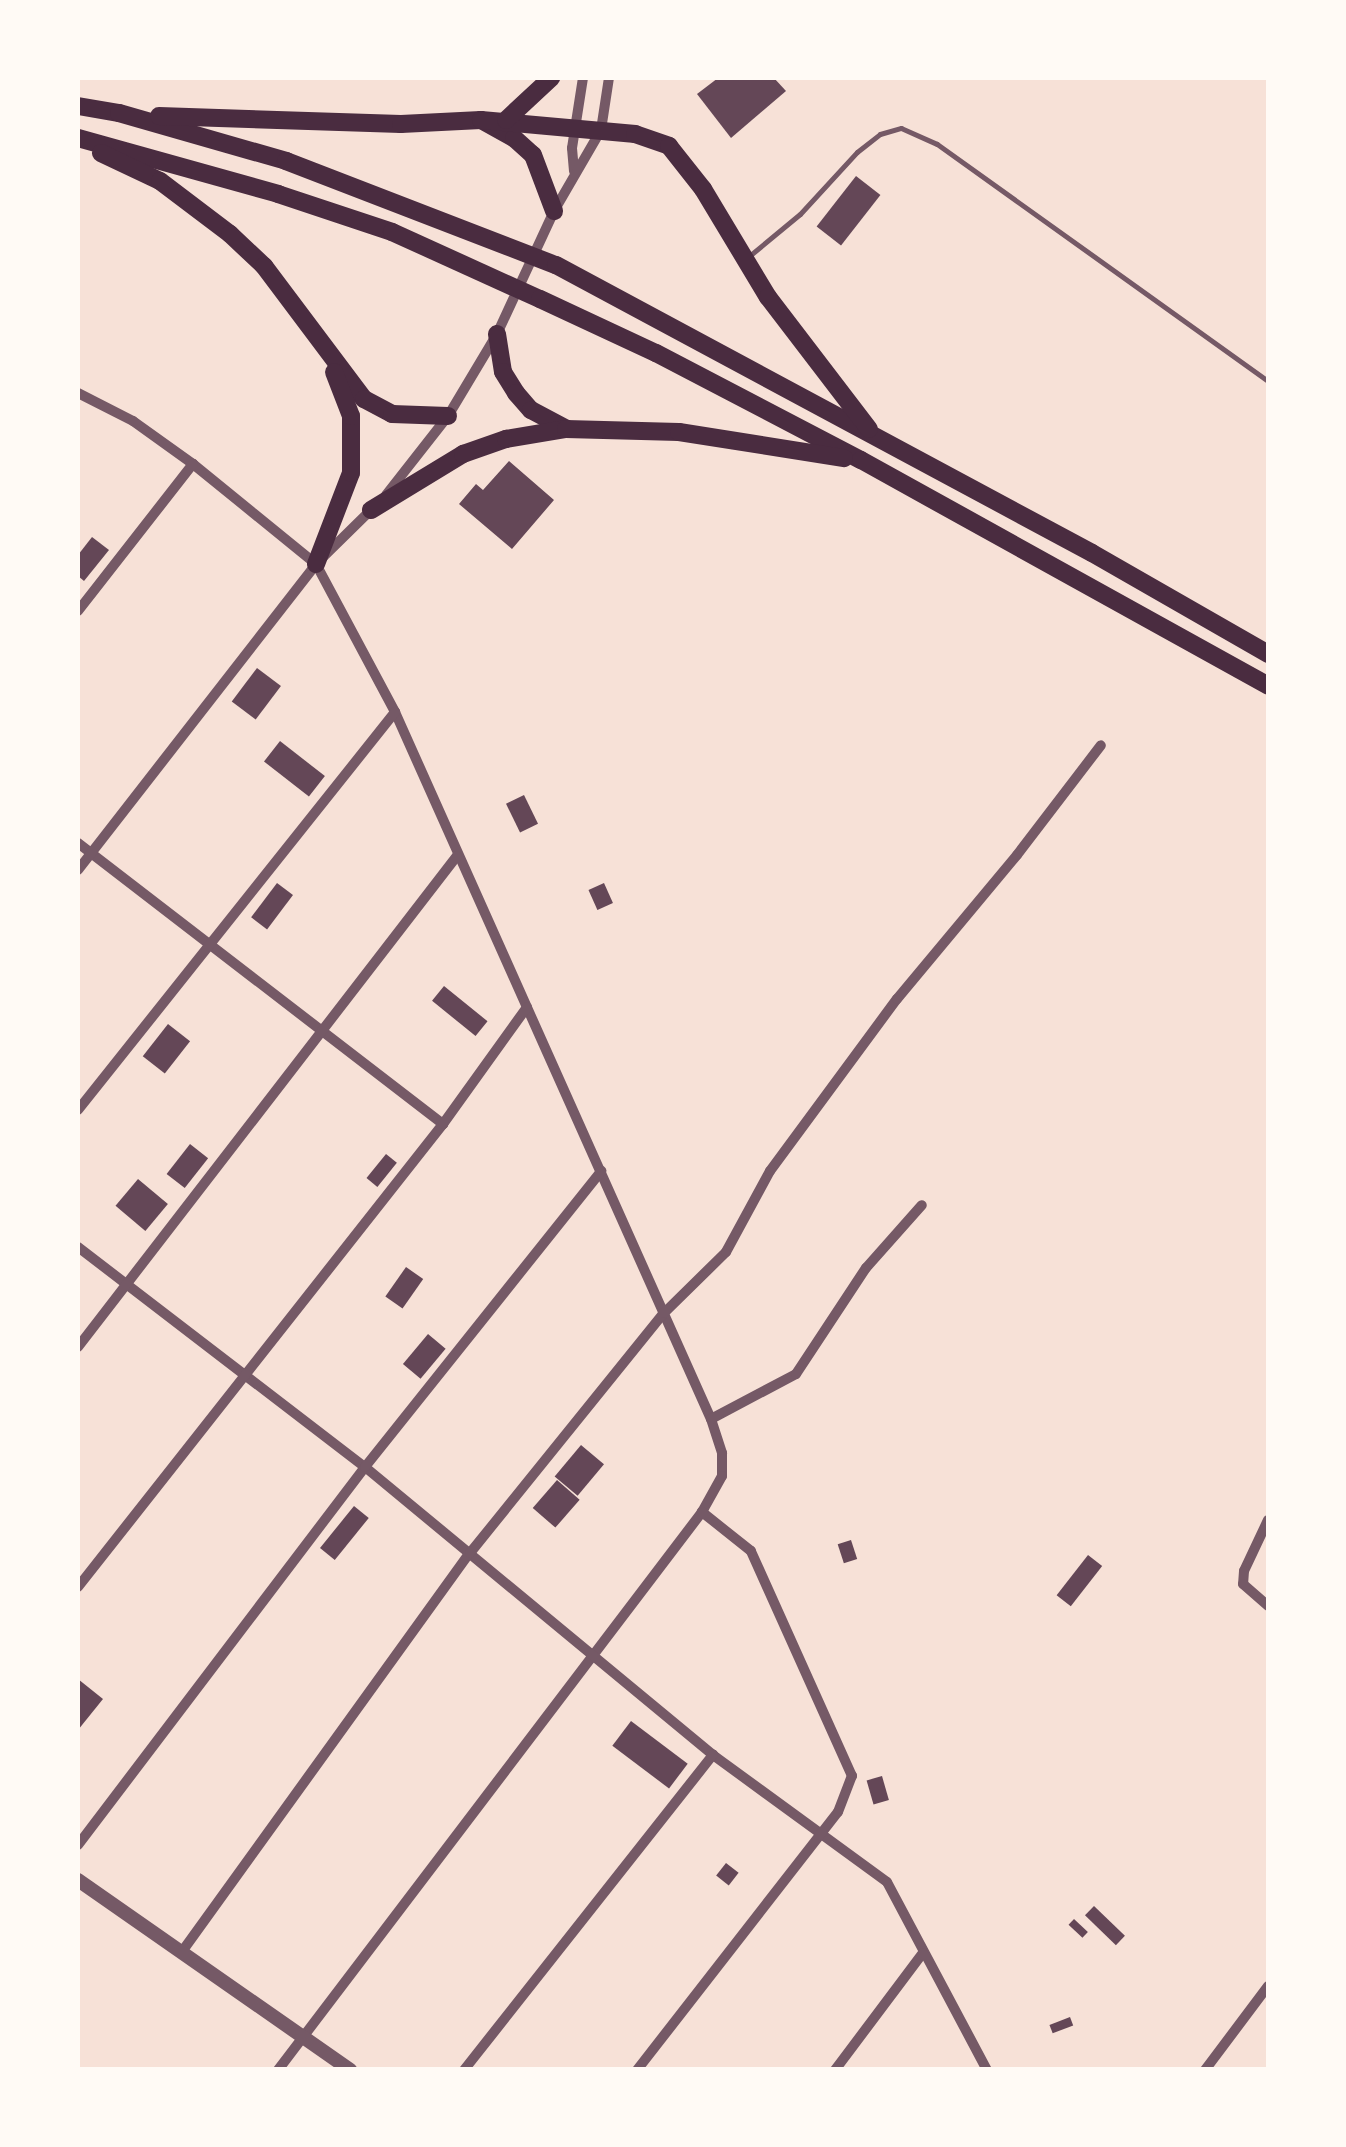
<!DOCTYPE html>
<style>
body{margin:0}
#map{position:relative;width:1346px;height:2147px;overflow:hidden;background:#f7e1d7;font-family:Montserrat,sans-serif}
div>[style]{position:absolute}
.building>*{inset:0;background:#644757;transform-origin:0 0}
.service>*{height:5px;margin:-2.5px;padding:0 2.5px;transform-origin:2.5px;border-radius:2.5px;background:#755966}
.minor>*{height:10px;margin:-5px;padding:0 5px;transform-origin:5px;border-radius:5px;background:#755966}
.tertiary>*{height:14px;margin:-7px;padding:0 7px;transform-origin:7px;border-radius:7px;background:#755966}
.primary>*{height:18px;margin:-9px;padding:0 9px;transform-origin:9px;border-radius:9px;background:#4a2c40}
span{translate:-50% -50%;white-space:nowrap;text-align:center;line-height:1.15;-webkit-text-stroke:8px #fffaf5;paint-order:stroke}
.frame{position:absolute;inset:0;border:80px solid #fffaf5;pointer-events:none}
</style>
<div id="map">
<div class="building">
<i style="clip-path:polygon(718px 78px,774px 78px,786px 91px,731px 138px,697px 94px)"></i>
<i style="left:856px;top:176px;width:31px;height:64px;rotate:38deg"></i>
<i style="clip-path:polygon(509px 461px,554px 500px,512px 549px,459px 504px,476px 484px,483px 490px)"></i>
<i style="clip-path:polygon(92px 537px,109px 550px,84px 581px,78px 576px,78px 555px)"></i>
<i style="left:257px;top:668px;width:30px;height:42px;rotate:37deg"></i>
<i style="left:280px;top:741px;width:57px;height:26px;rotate:38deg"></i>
<i style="left:524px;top:795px;width:32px;height:20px;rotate:64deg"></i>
<i style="left:277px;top:883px;width:20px;height:43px;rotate:37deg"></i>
<i style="left:604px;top:883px;width:22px;height:17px;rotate:66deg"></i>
<i style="left:444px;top:986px;width:56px;height:19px;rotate:39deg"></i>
<i style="left:168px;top:1024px;width:28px;height:41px;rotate:38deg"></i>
<i style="left:190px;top:1144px;width:23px;height:38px;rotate:38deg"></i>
<i style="left:386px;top:1154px;width:14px;height:31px;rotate:39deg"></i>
<i style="left:138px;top:1179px;width:39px;height:35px;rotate:40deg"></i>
<i style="left:406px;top:1267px;width:21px;height:36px;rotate:35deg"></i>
<i style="left:428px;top:1334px;width:23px;height:39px;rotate:40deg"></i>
<i style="left:581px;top:1445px;width:30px;height:41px;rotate:40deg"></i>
<i style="left:557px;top:1480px;width:30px;height:37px;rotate:41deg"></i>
<i style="left:354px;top:1506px;width:19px;height:54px;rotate:39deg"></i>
<i style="left:851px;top:1540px;width:20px;height:14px;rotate:72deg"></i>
<i style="left:1088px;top:1555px;width:18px;height:51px;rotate:38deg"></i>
<i style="clip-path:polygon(78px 1679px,103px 1699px,78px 1730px)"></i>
<i style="left:631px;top:1721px;width:71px;height:31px;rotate:37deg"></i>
<i style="left:882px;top:1776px;width:25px;height:16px;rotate:74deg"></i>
<i style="left:726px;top:1863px;width:16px;height:16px;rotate:38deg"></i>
<i style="left:1094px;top:1906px;width:43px;height:13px;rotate:44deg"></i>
<i style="left:1074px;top:1919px;width:19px;height:8px;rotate:43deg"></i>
<i style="left:1070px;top:2017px;width:9px;height:22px;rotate:69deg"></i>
</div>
<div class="service">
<i style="left:748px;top:257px;width:67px;rotate:-39.6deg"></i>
<i style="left:800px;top:214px;width:84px;rotate:-47.4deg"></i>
<i style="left:857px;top:152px;width:29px;rotate:-38deg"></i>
<i style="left:880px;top:134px;width:22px;rotate:-16deg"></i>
<i style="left:901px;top:128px;width:39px;rotate:24deg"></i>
<i style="left:937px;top:144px;width:407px;rotate:35.6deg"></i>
</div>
<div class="minor">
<i style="left:574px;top:171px;width:23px;rotate:-95deg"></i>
<i style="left:572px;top:148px;width:71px;rotate:-81.1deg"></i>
<i style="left:78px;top:393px;width:62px;rotate:27deg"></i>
<i style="left:133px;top:421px;width:74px;rotate:35.6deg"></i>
<i style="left:193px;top:464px;width:159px;rotate:39.1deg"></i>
<i style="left:316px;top:564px;width:168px;rotate:61.9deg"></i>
<i style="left:395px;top:712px;width:774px;rotate:65.92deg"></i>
<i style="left:711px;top:1419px;width:36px;rotate:72deg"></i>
<i style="left:722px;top:1453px;width:23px;rotate:90deg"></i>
<i style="left:722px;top:1476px;width:41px;rotate:119.1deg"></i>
<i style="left:702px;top:1512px;width:701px;rotate:127.23deg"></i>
<i style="left:386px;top:495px;width:100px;rotate:-51.9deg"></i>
<i style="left:448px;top:416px;width:96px;rotate:-59.1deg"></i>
<i style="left:497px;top:334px;width:136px;rotate:-65.1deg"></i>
<i style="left:554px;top:211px;width:94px;rotate:-59.9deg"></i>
<i style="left:601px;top:130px;width:53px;rotate:-81.3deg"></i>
<i style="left:78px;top:611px;width:187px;rotate:-52deg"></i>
<i style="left:78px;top:843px;width:461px;rotate:37.6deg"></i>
<i style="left:78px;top:870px;width:388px;rotate:-52.1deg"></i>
<i style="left:316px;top:564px;width:81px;rotate:-44.5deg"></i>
<i style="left:78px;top:1110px;width:509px;rotate:-51.46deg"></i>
<i style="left:78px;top:1247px;width:362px;rotate:37.5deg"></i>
<i style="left:365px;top:1467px;width:452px;rotate:39.6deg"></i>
<i style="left:713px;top:1755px;width:215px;rotate:36.1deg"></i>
<i style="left:887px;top:1882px;width:213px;rotate:62deg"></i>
<i style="left:78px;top:1347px;width:620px;rotate:-52.34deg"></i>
<i style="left:711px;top:1419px;width:96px;rotate:-27.9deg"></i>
<i style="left:796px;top:1374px;width:127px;rotate:-56.6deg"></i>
<i style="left:866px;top:1268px;width:84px;rotate:-48.4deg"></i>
<i style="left:1268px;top:1520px;width:56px;rotate:115.2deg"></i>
<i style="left:1244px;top:1571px;width:13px;rotate:94deg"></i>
<i style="left:1243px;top:1584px;width:33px;rotate:41deg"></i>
<i style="left:78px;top:1587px;width:590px;rotate:-51.75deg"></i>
<i style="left:443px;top:1124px;width:144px;rotate:-54.3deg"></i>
<i style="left:78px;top:1845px;width:475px;rotate:-52.8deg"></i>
<i style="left:365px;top:1467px;width:379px;rotate:-51.4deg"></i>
<i style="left:181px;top:1953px;width:493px;rotate:-54.2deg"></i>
<i style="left:470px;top:1553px;width:309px;rotate:-51.1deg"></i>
<i style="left:664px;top:1313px;width:87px;rotate:-44.5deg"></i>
<i style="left:726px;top:1252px;width:92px;rotate:-61.5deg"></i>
<i style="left:770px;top:1171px;width:214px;rotate:-53.6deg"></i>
<i style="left:897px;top:999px;width:187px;rotate:-50.2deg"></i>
<i style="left:1017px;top:855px;width:138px;rotate:-52.6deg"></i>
<i style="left:464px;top:2070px;width:402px;rotate:-51.7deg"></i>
<i style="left:637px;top:2070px;width:327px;rotate:-52.1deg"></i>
<i style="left:838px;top:1812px;width:39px;rotate:-69deg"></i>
<i style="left:852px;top:1776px;width:247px;rotate:-114.2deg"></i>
<i style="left:751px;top:1551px;width:63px;rotate:-141.5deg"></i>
<i style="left:835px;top:2070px;width:146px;rotate:-53.1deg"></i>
<i style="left:1205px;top:2070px;width:105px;rotate:-53.1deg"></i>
</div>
<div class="tertiary">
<i style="left:78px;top:1880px;width:332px;rotate:34.9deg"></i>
</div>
<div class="primary">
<i style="left:78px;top:106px;width:42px;rotate:9.7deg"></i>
<i style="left:119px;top:113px;width:174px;rotate:16deg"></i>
<i style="left:286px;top:161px;width:289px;rotate:21.1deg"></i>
<i style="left:556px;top:265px;width:608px;rotate:28.25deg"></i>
<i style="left:1092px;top:553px;width:203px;rotate:29.8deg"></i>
<i style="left:159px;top:116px;width:242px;rotate:1.9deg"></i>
<i style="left:401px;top:124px;width:80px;rotate:-2.9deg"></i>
<i style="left:481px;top:120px;width:38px;rotate:29deg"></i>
<i style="left:514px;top:138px;width:25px;rotate:42deg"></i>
<i style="left:533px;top:155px;width:60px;rotate:69.4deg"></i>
<i style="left:481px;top:120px;width:155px;rotate:5.2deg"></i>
<i style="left:635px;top:134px;width:36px;rotate:19deg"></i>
<i style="left:669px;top:146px;width:55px;rotate:51.7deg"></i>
<i style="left:703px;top:189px;width:126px;rotate:59deg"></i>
<i style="left:768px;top:297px;width:166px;rotate:52.6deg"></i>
<i style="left:506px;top:120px;width:62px;rotate:-43deg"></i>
<i style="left:78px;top:138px;width:208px;rotate:15.6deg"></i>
<i style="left:278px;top:194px;width:120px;rotate:18.4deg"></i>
<i style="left:392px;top:232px;width:162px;rotate:24.4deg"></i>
<i style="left:540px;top:299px;width:128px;rotate:25deg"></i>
<i style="left:656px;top:353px;width:231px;rotate:27.6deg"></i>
<i style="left:861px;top:460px;width:466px;rotate:29deg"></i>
<i style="left:101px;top:153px;width:65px;rotate:25.4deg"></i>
<i style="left:160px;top:181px;width:88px;rotate:37.1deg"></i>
<i style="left:230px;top:234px;width:47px;rotate:43.3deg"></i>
<i style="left:264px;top:266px;width:166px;rotate:53.1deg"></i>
<i style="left:364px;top:399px;width:32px;rotate:28deg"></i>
<i style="left:392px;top:414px;width:56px;rotate:2deg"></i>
<i style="left:497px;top:334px;width:38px;rotate:81deg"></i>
<i style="left:503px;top:372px;width:25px;rotate:58deg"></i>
<i style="left:516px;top:393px;width:23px;rotate:49deg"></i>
<i style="left:531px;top:410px;width:40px;rotate:28deg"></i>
<i style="left:371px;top:510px;width:108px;rotate:-31.3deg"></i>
<i style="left:463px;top:454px;width:46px;rotate:-19.2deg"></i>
<i style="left:506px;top:439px;width:61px;rotate:-9.5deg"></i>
<i style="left:566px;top:429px;width:113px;rotate:1.5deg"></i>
<i style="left:679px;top:432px;width:167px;rotate:9deg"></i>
<i style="left:316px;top:564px;width:97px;rotate:-69deg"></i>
<i style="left:351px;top:473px;width:57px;rotate:-90deg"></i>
<i style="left:351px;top:416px;width:47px;rotate:-111.1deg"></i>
</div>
<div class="frame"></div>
</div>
